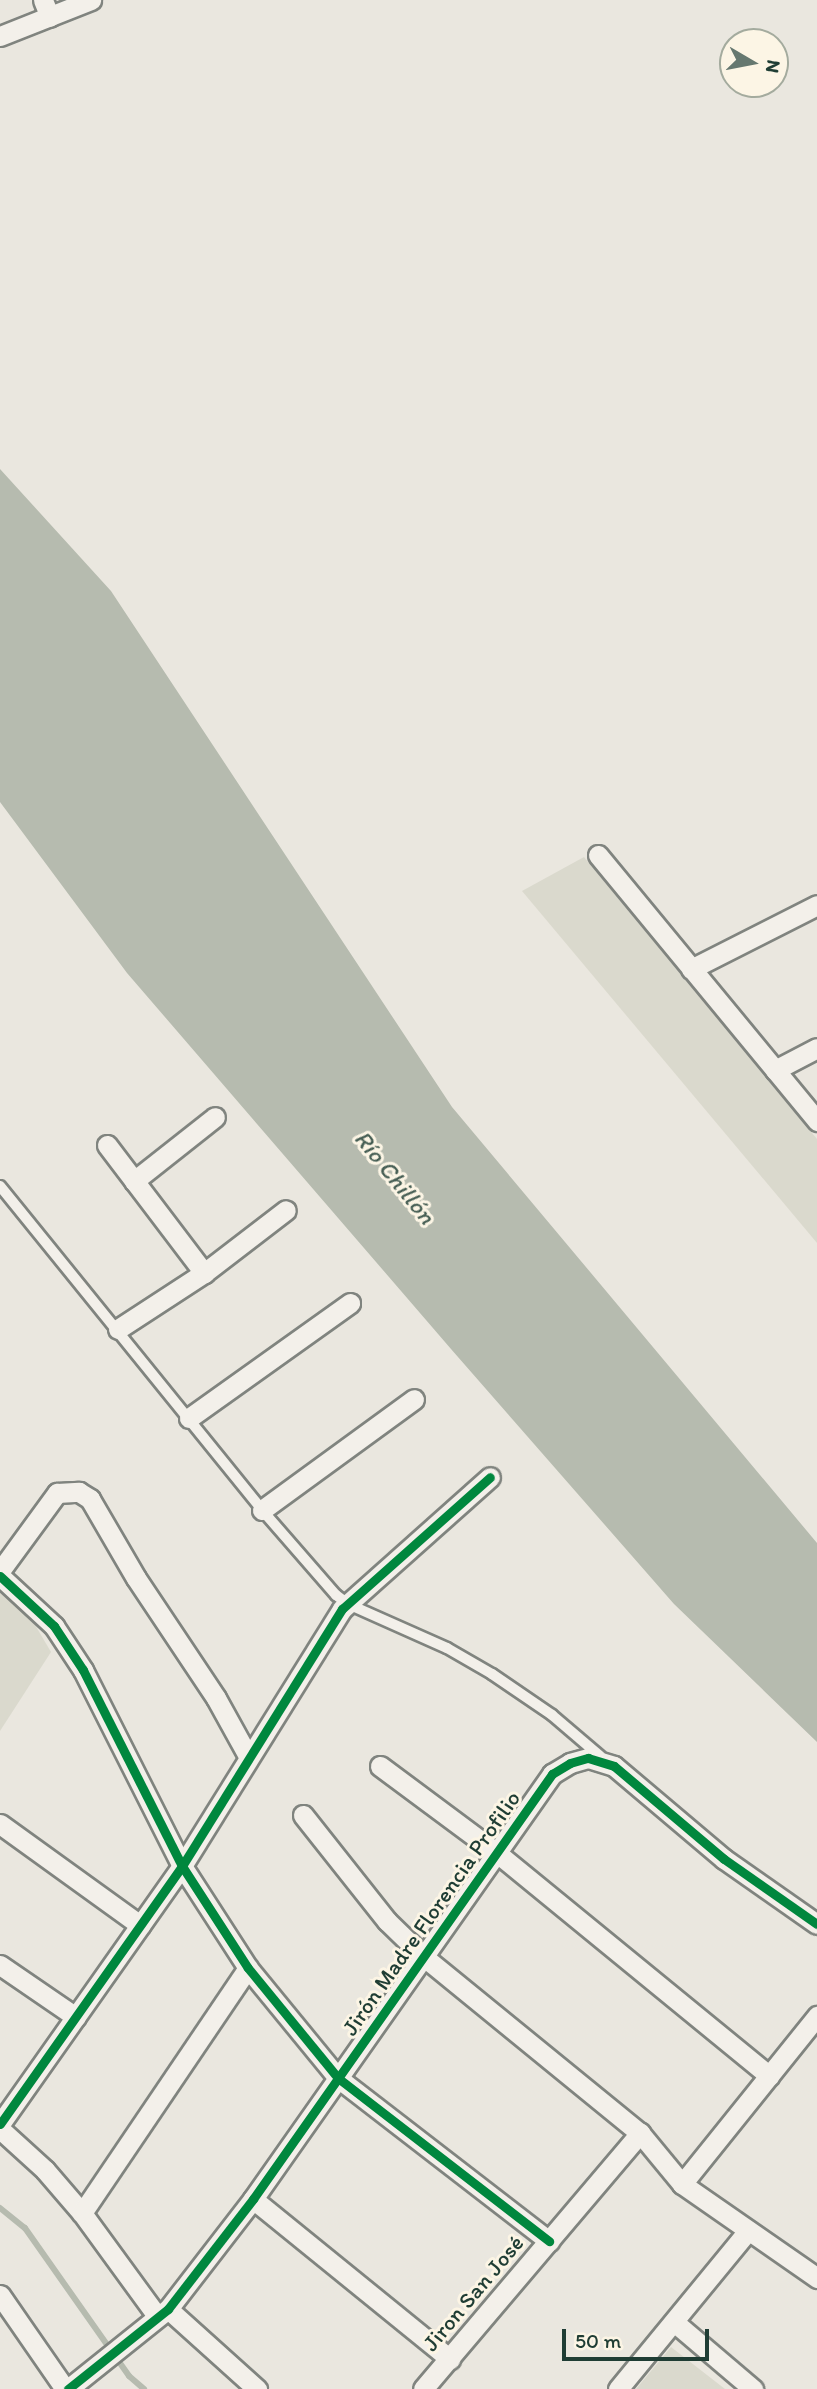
<!DOCTYPE html>
<meta charset="utf-8">
<style>
body{margin:0}
#map{position:relative;width:817px;height:2389px;overflow:hidden;background:#eae7df;font-family:Itim,sans-serif}
div>[style]{position:absolute}
.green>*{inset:0;background:#dad9cd}
.water>*{inset:0;background:#b6bbaf}
.stream>*{height:6px;margin:-3px;padding:0 3px;transform-origin:3px;border-radius:3px;background:#b6bbaf}
.roads{filter:drop-shadow(2px 0 #80847f) drop-shadow(-2px 0 #80847f) drop-shadow(0 2px #80847f) drop-shadow(0 -2px #80847f)}
.lane>*{height:10px;margin:-5px;padding:0 5px;transform-origin:5px;border-radius:5px;background:#f3f0ea}
.street>*{height:19px;margin:-9.5px;padding:0 9.5px;transform-origin:9.5px;border-radius:9.5px;background:#f3f0ea}
.cycleway>*{height:9px;margin:-4.5px;padding:0 4.5px;transform-origin:4.5px;border-radius:4.5px;background:#00873e}
span{translate:-50% -50%;white-space:nowrap;text-align:center;line-height:1.15;-webkit-text-stroke:6px #fcf5e5;paint-order:stroke}
.street-label{font-size:23px;color:#1f3d34}
.water-label{font-size:24px;color:#455d53;font-style:italic}
.north{position:absolute;left:719px;top:28px;width:70px;height:70px;box-sizing:border-box;background:#fcf5e5;border:2px solid #a4ab9e;border-radius:50%;rotate:100deg;font-size:19px;font-weight:700;line-height:28px;text-align:center;color:#1f3d34}
.north::after{content:'';display:block;margin:auto;width:24px;height:32px;background:#667870;clip-path:polygon(50% 0,100% 100%,50% 72%,0 100%)}
.scale{position:absolute;left:562px;top:2329px;width:147px;height:32px;box-sizing:border-box;border:4px solid #1f3d34;border-top:0;padding-left:9px;font-size:21px;line-height:24px;white-space:nowrap;color:#1f3d34;-webkit-text-stroke:5px #fcf5e5;paint-order:stroke}
</style>
<div id="map">
<div class="green">
<i style="clip-path:polygon(584px 857px,817px 1139px,817px 1243px,522px 891px)"></i>
<i style="clip-path:polygon(0 1593px,31px 1618px,51px 1652px,0 1731px)"></i>
<i style="clip-path:polygon(671px 2347px,725px 2389px,636px 2389px)"></i>
</div>
<div class="water">
<i style="clip-path:polygon(0 469px,111px 591px,452px 1107px,817px 1543px,817px 1742px,674px 1604px,451px 1349px,127px 973px,0 802px)"></i>
</div>
<div class="stream">
<i style="left:0;top:2208px;width:32px;rotate:39deg"></i>
<i style="left:25px;top:2228px;width:181px;rotate:54.9deg"></i>
<i style="left:129px;top:2376px;width:20px;rotate:41deg"></i>
</div>
<div class="roads">
<div class="lane">
<i style="left:0;top:1186px;width:417px;rotate:51deg"></i>
<i style="left:262px;top:1510px;width:113px;rotate:49deg"></i>
<i style="left:336px;top:1595px;width:15px;rotate:37deg"></i>
<i style="left:348px;top:1604px;width:108px;rotate:24deg"></i>
<i style="left:447px;top:1648px;width:52px;rotate:30deg"></i>
<i style="left:492px;top:1674px;width:73px;rotate:34.3deg"></i>
<i style="left:552px;top:1715px;width:63px;rotate:40.5deg"></i>
</div>
<div class="street">
<i style="left:43px;top:0;width:18px;rotate:68deg"></i>
<i style="left:0;top:36px;width:98px;rotate:-21.6deg"></i>
<i style="left:598px;top:855px;width:345px;rotate:50.5deg"></i>
<i style="left:691px;top:969px;width:141px;rotate:-26.9deg"></i>
<i style="left:775px;top:1070px;width:47px;rotate:-27.6deg"></i>
<i style="left:107px;top:1145px;width:161px;rotate:52.8deg"></i>
<i style="left:134px;top:1181px;width:103px;rotate:-38.3deg"></i>
<i style="left:118px;top:1329px;width:103px;rotate:-33.1deg"></i>
<i style="left:204px;top:1273px;width:103px;rotate:-37.5deg"></i>
<i style="left:189px;top:1418px;width:198px;rotate:-35.5deg"></i>
<i style="left:262px;top:1510px;width:188px;rotate:-36.1deg"></i>
<i style="left:0;top:1571px;width:97px;rotate:-53.8deg"></i>
<i style="left:57px;top:1493px;width:22px;rotate:-3deg"></i>
<i style="left:79px;top:1492px;width:13px;rotate:32deg"></i>
<i style="left:90px;top:1499px;width:91px;rotate:59.8deg"></i>
<i style="left:136px;top:1578px;width:144px;rotate:56.3deg"></i>
<i style="left:216px;top:1698px;width:66px;rotate:61.1deg"></i>
<i style="left:0;top:1576px;width:74px;rotate:42.8deg"></i>
<i style="left:54px;top:1626px;width:53px;rotate:56.6deg"></i>
<i style="left:83px;top:1670px;width:220px;rotate:63.2deg"></i>
<i style="left:182px;top:1866px;width:121px;rotate:57.1deg"></i>
<i style="left:248px;top:1968px;width:142px;rotate:50.7deg"></i>
<i style="left:338px;top:2078px;width:267px;rotate:37.7deg"></i>
<i style="left:380px;top:1766px;width:146px;rotate:36.6deg"></i>
<i style="left:497px;top:1853px;width:352px;rotate:39.3deg"></i>
<i style="left:303px;top:1815px;width:135px;rotate:51.6deg"></i>
<i style="left:387px;top:1921px;width:52px;rotate:44.2deg"></i>
<i style="left:424px;top:1957px;width:279px;rotate:39.2deg"></i>
<i style="left:640px;top:2133px;width:66px;rotate:50.5deg"></i>
<i style="left:682px;top:2184px;width:165px;rotate:34.8deg"></i>
<i style="left:0;top:1824px;width:173px;rotate:35.8deg"></i>
<i style="left:0;top:1965px;width:92px;rotate:34.4deg"></i>
<i style="left:0;top:2124px;width:316px;rotate:-54.8deg"></i>
<i style="left:182px;top:1866px;width:303px;rotate:-58.1deg"></i>
<i style="left:342px;top:1609px;width:198px;rotate:-41.7deg"></i>
<i style="left:0;top:2129px;width:61px;rotate:42.3deg"></i>
<i style="left:45px;top:2170px;width:57px;rotate:49.3deg"></i>
<i style="left:82px;top:2213px;width:127px;rotate:53.9deg"></i>
<i style="left:682px;top:2184px;width:216px;rotate:-51.2deg"></i>
<i style="left:253px;top:2199px;width:254px;rotate:39.1deg"></i>
<i style="left:82px;top:2213px;width:296px;rotate:-55.9deg"></i>
<i style="left:0;top:2295px;width:114px;rotate:55.3deg"></i>
<i style="left:168px;top:2309px;width:120px;rotate:42deg"></i>
<i style="left:674px;top:2322px;width:104px;rotate:40.3deg"></i>
<i style="left:68px;top:2389px;width:128px;rotate:-38.7deg"></i>
<i style="left:168px;top:2309px;width:139px;rotate:-52.3deg"></i>
<i style="left:253px;top:2199px;width:520px;rotate:-54.87deg"></i>
<i style="left:552px;top:1774px;width:21px;rotate:-31deg"></i>
<i style="left:570px;top:1763px;width:19px;rotate:-16deg"></i>
<i style="left:588px;top:1758px;width:27px;rotate:17deg"></i>
<i style="left:614px;top:1766px;width:144px;rotate:40.2deg"></i>
<i style="left:724px;top:1859px;width:113px;rotate:35deg"></i>
<i style="left:423px;top:2389px;width:336px;rotate:-49.7deg"></i>
<i style="left:618px;top:2389px;width:205px;rotate:-50.6deg"></i>
</div>
</div>
<div class="cycleway">
<i style="left:0;top:1576px;width:74px;rotate:42.8deg"></i>
<i style="left:54px;top:1626px;width:53px;rotate:56.6deg"></i>
<i style="left:83px;top:1670px;width:220px;rotate:63.2deg"></i>
<i style="left:182px;top:1866px;width:121px;rotate:57.1deg"></i>
<i style="left:248px;top:1968px;width:142px;rotate:50.7deg"></i>
<i style="left:338px;top:2078px;width:267px;rotate:37.7deg"></i>
<i style="left:0;top:2124px;width:316px;rotate:-54.8deg"></i>
<i style="left:182px;top:1866px;width:303px;rotate:-58.1deg"></i>
<i style="left:342px;top:1609px;width:198px;rotate:-41.7deg"></i>
<i style="left:68px;top:2389px;width:128px;rotate:-38.7deg"></i>
<i style="left:168px;top:2309px;width:139px;rotate:-52.3deg"></i>
<i style="left:253px;top:2199px;width:520px;rotate:-54.87deg"></i>
<i style="left:552px;top:1774px;width:21px;rotate:-31deg"></i>
<i style="left:570px;top:1763px;width:19px;rotate:-16deg"></i>
<i style="left:588px;top:1758px;width:27px;rotate:17deg"></i>
<i style="left:614px;top:1766px;width:144px;rotate:40.2deg"></i>
<i style="left:724px;top:1859px;width:113px;rotate:35deg"></i>
</div>
<div class="street-label">
<span style="left:431px;top:1913px;rotate:-55deg">Jirón Madre Florencia Profilio</span>
<span style="left:473px;top:2293px;rotate:-50deg">Jiron San José</span>
</div>
<div class="water-label">
<span style="left:395px;top:1177px;rotate:51deg">Río Chillón</span>
</div>
<div class="north">N</div>
<div class="scale">50 m</div>
</div>
